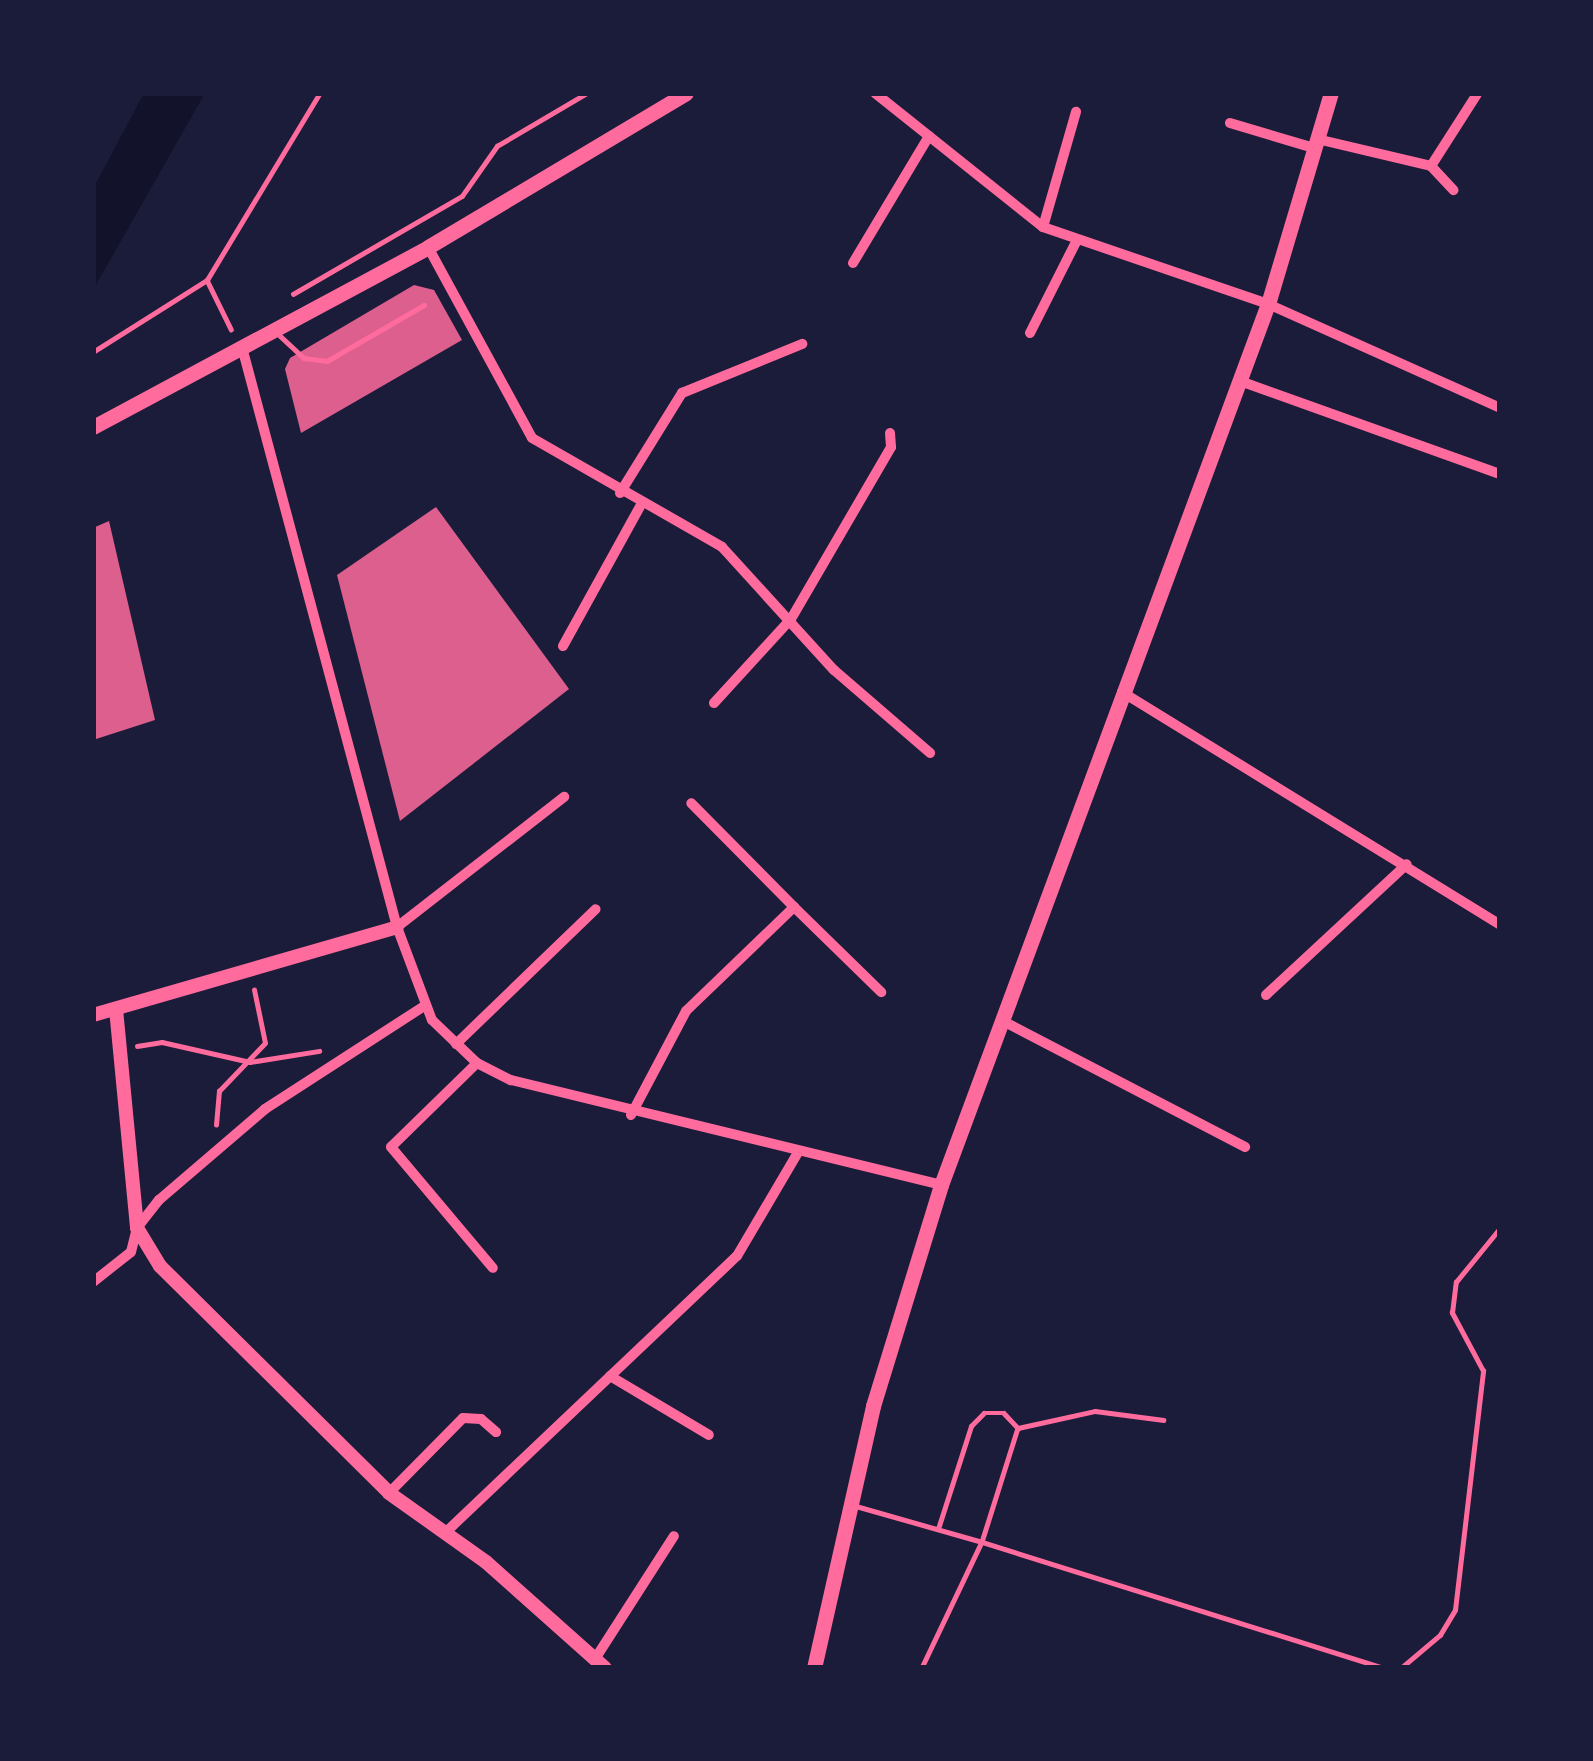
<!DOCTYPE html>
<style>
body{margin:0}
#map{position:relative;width:1593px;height:1761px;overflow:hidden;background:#1b1b3a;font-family:"Archivo Narrow",sans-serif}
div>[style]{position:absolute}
.water>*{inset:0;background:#12122b}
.building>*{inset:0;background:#dd5f8e}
.path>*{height:4.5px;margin:-2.25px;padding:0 2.25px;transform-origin:2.25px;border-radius:2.25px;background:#ff6b9d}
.service>*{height:4.5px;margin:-2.25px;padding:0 2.25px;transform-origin:2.25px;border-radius:2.25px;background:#ff6b9d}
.minor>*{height:10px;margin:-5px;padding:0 5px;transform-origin:5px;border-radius:5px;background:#ff6b9d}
.tertiary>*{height:14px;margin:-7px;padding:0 7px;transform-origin:7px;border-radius:7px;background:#ff6b9d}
.secondary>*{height:15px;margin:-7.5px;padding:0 7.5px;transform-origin:7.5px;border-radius:7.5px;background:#ff6b9d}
span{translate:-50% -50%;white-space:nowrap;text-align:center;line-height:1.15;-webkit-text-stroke:9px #1b1b3a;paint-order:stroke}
.frame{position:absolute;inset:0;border:96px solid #1b1b3a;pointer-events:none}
</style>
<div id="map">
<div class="water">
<i style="clip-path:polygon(144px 93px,205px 93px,93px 290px,93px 189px)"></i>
</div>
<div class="building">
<i style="clip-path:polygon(414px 285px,434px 290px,462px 340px,301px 433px,285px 369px,290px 358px)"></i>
<i style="clip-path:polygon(436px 507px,569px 689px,400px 821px,337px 575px)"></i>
<i style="clip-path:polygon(109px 521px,155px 720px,93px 740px,93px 528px)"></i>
</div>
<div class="path">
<i style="left:613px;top:93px;width:17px"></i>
<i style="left:207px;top:280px;width:55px;rotate:63.9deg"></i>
<i style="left:293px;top:294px;width:195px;rotate:-30.1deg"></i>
<i style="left:462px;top:196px;width:61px;rotate:-55deg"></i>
<i style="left:497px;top:146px;width:104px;rotate:-30.5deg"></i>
<i style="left:93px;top:352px;width:135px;rotate:-32.3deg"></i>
<i style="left:207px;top:280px;width:218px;rotate:-58.9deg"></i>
<i style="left:137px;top:1046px;width:25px;rotate:-9deg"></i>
<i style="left:162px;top:1042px;width:90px;rotate:12.8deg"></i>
<i style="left:250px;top:1062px;width:70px;rotate:-9.1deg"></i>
<i style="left:216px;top:1125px;width:34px;rotate:-85deg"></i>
<i style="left:219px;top:1091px;width:66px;rotate:-46.2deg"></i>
<i style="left:265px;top:1043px;width:54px;rotate:-101.7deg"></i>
</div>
<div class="service">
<i style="left:276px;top:332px;width:38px;rotate:43deg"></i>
<i style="left:304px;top:358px;width:23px;rotate:7deg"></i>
<i style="left:327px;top:361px;width:112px;rotate:-30deg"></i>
<i style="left:1018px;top:1428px;width:79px;rotate:-12.4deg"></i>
<i style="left:1095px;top:1411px;width:69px;rotate:7.5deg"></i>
<i style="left:856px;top:1506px;width:131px;rotate:15.9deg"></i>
<i style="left:982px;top:1542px;width:140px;rotate:115.5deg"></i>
<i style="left:938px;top:1529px;width:108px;rotate:-72.2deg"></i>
<i style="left:971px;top:1426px;width:18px;rotate:-45deg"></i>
<i style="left:984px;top:1413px;width:20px"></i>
<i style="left:1004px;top:1413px;width:21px;rotate:47deg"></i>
<i style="left:1018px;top:1428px;width:120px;rotate:107.5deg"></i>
<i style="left:982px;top:1542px;width:422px;rotate:17.4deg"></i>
<i style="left:1401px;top:1668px;width:51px;rotate:-40.2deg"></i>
<i style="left:1440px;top:1635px;width:29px;rotate:-59deg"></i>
<i style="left:1455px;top:1610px;width:241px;rotate:-83.3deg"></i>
<i style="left:1483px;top:1371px;width:66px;rotate:-118.1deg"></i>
<i style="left:1452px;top:1313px;width:31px;rotate:-83deg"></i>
<i style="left:1456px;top:1282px;width:70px;rotate:-50.8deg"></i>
</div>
<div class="minor">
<i style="left:875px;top:93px;width:215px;rotate:38.6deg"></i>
<i style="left:1043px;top:227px;width:238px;rotate:18.9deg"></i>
<i style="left:1268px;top:304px;width:254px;rotate:24.1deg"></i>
<i style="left:1230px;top:123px;width:88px;rotate:16.6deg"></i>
<i style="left:1317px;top:139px;width:117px;rotate:13.3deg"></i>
<i style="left:1431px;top:166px;width:85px;rotate:-57.4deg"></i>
<i style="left:1431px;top:166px;width:33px;rotate:47deg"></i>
<i style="left:1043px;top:227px;width:120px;rotate:-74deg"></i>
<i style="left:428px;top:247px;width:217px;rotate:61.4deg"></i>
<i style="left:532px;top:438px;width:219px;rotate:29.8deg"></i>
<i style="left:722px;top:547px;width:166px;rotate:47.7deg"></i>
<i style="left:834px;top:670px;width:127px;rotate:40.8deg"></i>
<i style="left:853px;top:263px;width:148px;rotate:-59.1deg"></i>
<i style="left:1030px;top:333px;width:104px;rotate:-63.2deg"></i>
<i style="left:243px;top:351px;width:596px;rotate:75.03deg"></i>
<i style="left:397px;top:927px;width:99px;rotate:69.4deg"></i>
<i style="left:432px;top:1020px;width:62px;rotate:43.7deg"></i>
<i style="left:477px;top:1063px;width:38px;rotate:27deg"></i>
<i style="left:511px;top:1080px;width:443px;rotate:13.7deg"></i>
<i style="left:1240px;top:381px;width:276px;rotate:19.7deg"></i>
<i style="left:620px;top:493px;width:118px;rotate:-58.2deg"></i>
<i style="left:682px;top:393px;width:130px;rotate:-22.2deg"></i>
<i style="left:563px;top:646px;width:163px;rotate:-61.1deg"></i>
<i style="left:1122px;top:692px;width:444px;rotate:31.6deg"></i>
<i style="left:714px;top:703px;width:114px;rotate:-47.5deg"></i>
<i style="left:791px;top:619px;width:199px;rotate:-59.8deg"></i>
<i style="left:891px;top:447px;width:14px;rotate:-94deg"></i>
<i style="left:794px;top:907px;width:122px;rotate:44.3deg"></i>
<i style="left:397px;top:927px;width:212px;rotate:-37.9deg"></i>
<i style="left:1266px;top:995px;width:192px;rotate:-42.9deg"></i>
<i style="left:1003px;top:1021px;width:273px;rotate:27.5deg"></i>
<i style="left:456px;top:1044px;width:194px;rotate:-44deg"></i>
<i style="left:477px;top:1063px;width:120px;rotate:135.7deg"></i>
<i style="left:391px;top:1147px;width:158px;rotate:49.9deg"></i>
<i style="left:631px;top:1115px;width:118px;rotate:-62.1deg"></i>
<i style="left:686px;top:1011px;width:150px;rotate:-43.9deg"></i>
<i style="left:794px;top:907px;width:146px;rotate:-134.7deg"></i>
<i style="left:93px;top:1282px;width:48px;rotate:-38.3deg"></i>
<i style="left:131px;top:1252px;width:25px;rotate:-76deg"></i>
<i style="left:137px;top:1228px;width:36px;rotate:-52deg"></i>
<i style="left:159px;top:1200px;width:140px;rotate:-40.6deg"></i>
<i style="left:265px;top:1109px;width:189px;rotate:-32.9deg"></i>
<i style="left:610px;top:1376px;width:115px;rotate:30.8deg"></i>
<i style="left:389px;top:1493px;width:105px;rotate:-45.4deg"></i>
<i style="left:463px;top:1418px;width:18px;rotate:3deg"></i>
<i style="left:481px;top:1419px;width:20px;rotate:41deg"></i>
<i style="left:446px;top:1532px;width:401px;rotate:-43.5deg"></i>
<i style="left:737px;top:1256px;width:118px;rotate:-59.5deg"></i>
<i style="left:595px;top:1659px;width:146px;rotate:-57.3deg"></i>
</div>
<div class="tertiary">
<i style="left:116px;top:1009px;width:220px;rotate:84.5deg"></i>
<i style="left:137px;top:1228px;width:44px;rotate:58.8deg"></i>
<i style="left:160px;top:1266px;width:322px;rotate:44.7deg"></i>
<i style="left:389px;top:1493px;width:119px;rotate:35.4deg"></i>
<i style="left:486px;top:1562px;width:159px;rotate:41.7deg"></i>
<i style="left:93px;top:1015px;width:316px;rotate:-16.1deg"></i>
</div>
<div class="secondary">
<i style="left:93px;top:427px;width:380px;rotate:-28.2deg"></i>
<i style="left:428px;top:247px;width:300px;rotate:-30.8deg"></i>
<i style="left:814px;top:1668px;width:269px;rotate:-77.3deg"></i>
<i style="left:873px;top:1406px;width:231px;rotate:-72.9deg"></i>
<i style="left:941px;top:1185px;width:940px;rotate:-69.64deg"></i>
<i style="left:1268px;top:304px;width:220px;rotate:-73.4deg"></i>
</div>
<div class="frame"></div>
</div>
